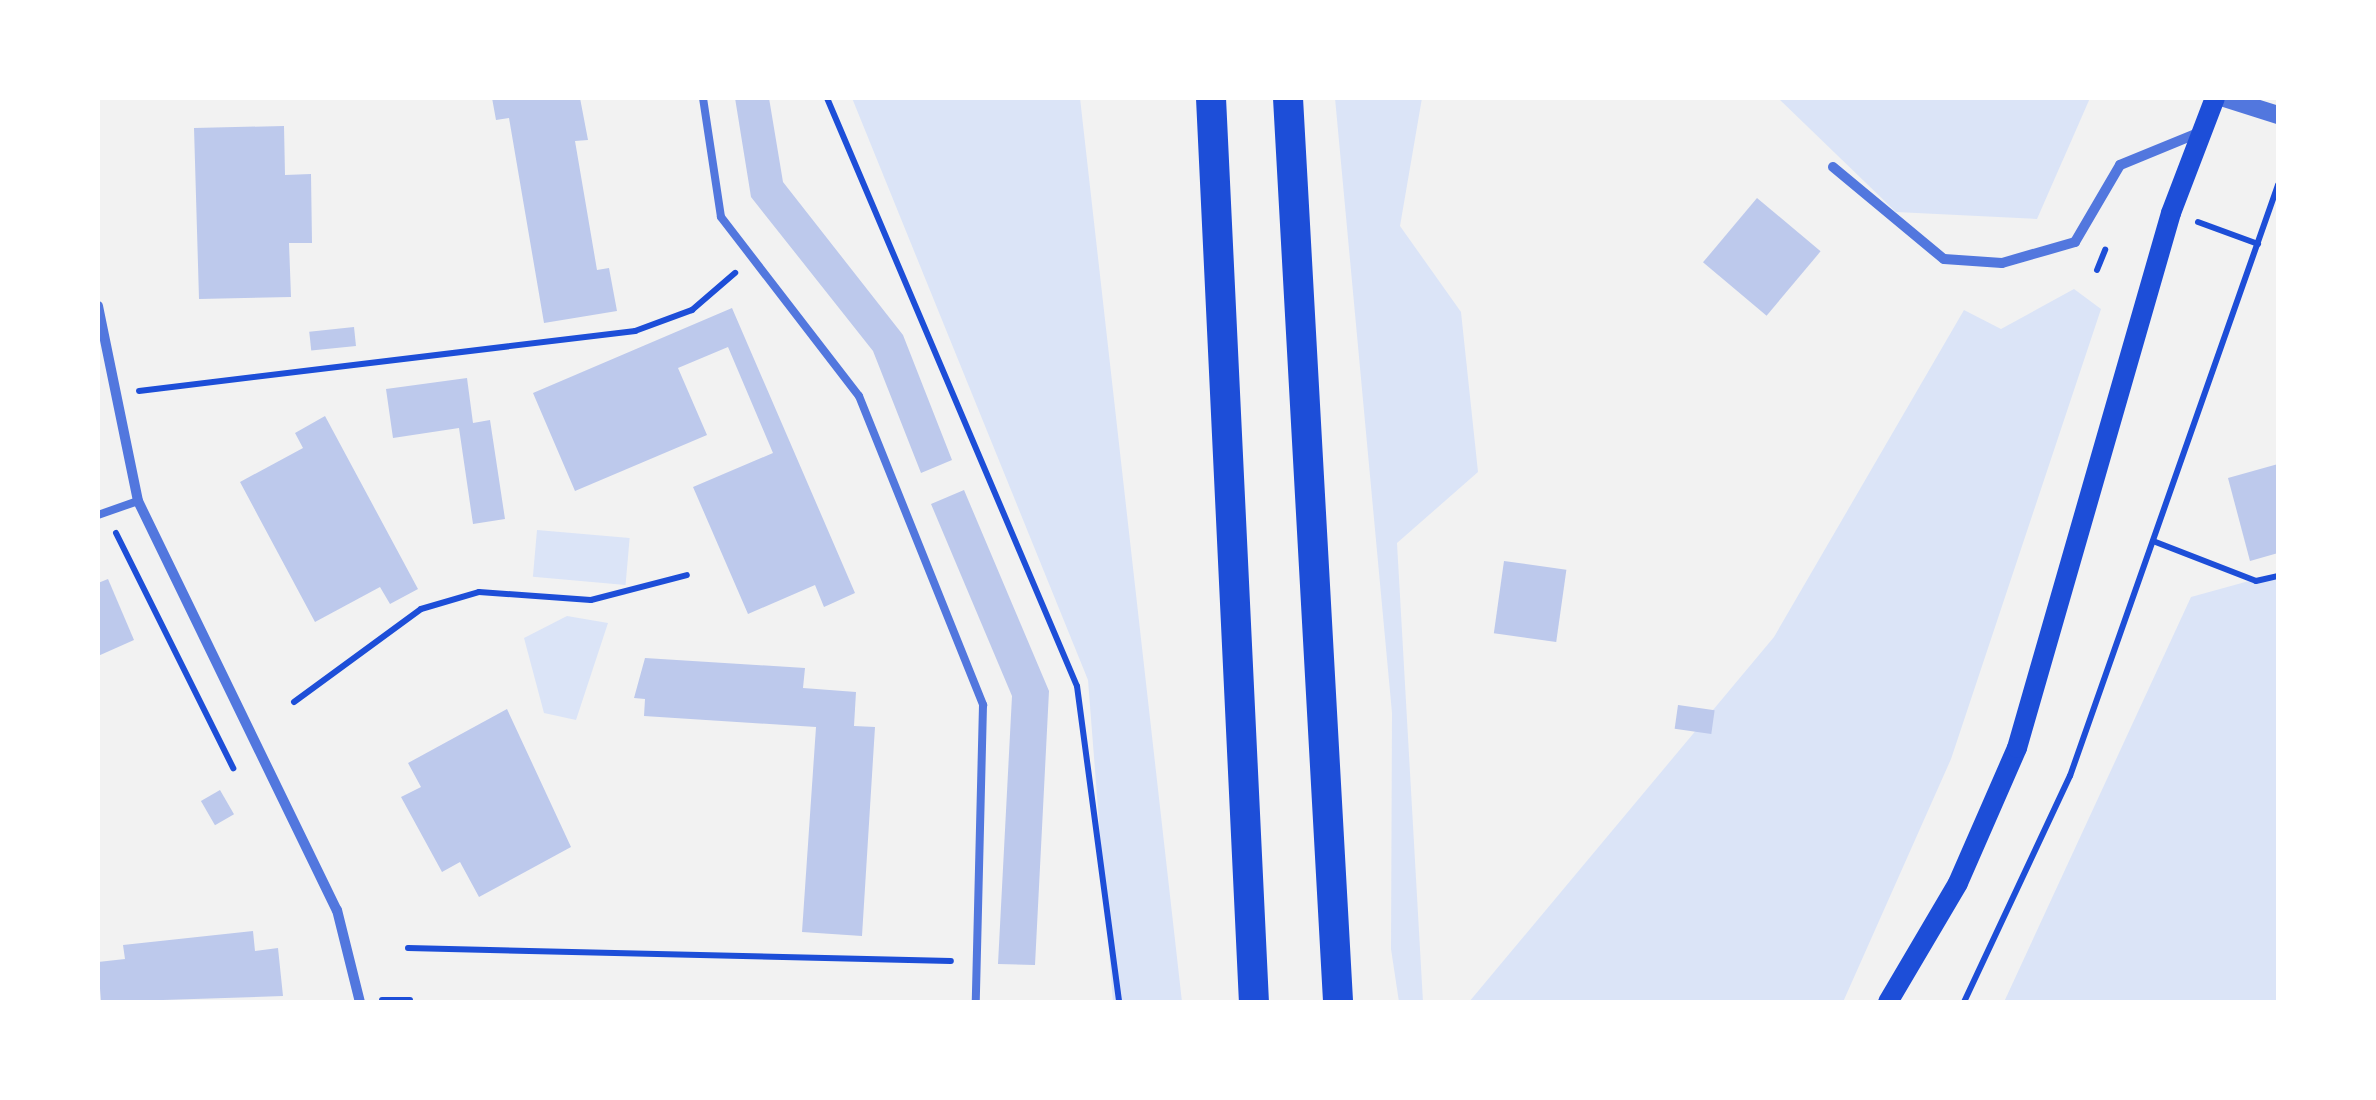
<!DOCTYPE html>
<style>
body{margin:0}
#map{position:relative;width:2376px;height:1100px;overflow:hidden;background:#f2f2f2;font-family:Merriweather,serif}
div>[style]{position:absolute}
.green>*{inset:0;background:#dbe4f7;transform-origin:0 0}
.building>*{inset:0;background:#bdc9ec;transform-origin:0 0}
.path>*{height:6px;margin:-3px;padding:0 3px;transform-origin:3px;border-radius:3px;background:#1d4ed8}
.service>*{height:8px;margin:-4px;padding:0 4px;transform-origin:4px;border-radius:4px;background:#5277de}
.minor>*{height:10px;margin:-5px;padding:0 5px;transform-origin:5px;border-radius:5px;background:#5277de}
.tertiary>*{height:18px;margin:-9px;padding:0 9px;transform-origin:9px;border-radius:9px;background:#5277de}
.secondary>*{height:20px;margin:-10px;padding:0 10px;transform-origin:10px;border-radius:10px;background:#1d4ed8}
.motorway>*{height:30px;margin:-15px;padding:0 15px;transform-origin:15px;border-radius:15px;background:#1d4ed8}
span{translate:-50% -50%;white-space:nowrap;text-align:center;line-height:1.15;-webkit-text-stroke:10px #fff;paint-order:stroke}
.frame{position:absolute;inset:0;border:100px solid #fff;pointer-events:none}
</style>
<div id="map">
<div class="green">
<i style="clip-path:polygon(852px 98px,1080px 98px,1182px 1002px,1113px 1002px,1088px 680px)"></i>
<i style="clip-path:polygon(1335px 98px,1422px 98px,1400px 226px,1461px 312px,1478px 472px,1397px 543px,1423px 1002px,1399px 1002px,1391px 949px,1392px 713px)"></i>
<i style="clip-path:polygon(1778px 98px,2090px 98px,2037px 219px,1896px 212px)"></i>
<i style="clip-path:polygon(2074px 289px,2101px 309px,1951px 759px,1843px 1002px,1469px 1002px,1774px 637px,1964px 310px,2001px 329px)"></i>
<i style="left:537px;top:530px;width:93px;height:47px;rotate:5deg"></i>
<i style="clip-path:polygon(2278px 573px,2278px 1002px,2004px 1002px,2191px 597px)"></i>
<i style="clip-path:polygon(567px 616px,608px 623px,576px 720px,544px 713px,524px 638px)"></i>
</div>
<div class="building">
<i style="clip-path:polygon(492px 98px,580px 98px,588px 140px,575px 141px,597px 270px,609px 268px,617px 311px,544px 323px,509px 118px,496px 120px)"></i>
<i style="clip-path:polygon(735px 98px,769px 98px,783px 182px,903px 335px,952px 460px,921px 473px,873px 351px,751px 197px)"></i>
<i style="clip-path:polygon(284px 126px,285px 175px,311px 174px,312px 243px,289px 243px,291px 297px,199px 299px,194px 128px)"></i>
<i style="left:1757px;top:198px;width:83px;height:84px;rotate:40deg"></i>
<i style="clip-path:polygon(732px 308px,855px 593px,824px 607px,815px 585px,748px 614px,693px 487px,773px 453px,728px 347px,678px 368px,707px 435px,575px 491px,533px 393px)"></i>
<i style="left:354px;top:327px;width:19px;height:45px;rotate:84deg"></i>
<i style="clip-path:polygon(467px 378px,473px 423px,490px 420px,505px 519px,473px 524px,459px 428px,393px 438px,386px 389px)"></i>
<i style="clip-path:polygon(325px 416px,418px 589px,390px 604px,380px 587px,315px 622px,240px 482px,303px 448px,295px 433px)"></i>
<i style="clip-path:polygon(2278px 464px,2278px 553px,2250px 561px,2228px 478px)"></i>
<i style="clip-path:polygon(964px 490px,1049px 691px,1035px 965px,998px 964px,1012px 696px,931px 504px)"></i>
<i style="left:1504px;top:561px;width:63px;height:73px;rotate:8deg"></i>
<i style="clip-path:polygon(108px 579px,134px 640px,98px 656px,98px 583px)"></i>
<i style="clip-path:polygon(645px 658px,805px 668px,803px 688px,856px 692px,854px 726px,875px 727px,862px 936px,802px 932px,816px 727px,644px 716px,645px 699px,634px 698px)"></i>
<i style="left:1678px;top:705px;width:37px;height:24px;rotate:8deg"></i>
<i style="clip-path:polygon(507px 709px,571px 847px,479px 897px,460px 862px,442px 872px,401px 797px,421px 787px,408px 763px)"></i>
<i style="left:220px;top:790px;width:28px;height:22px;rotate:60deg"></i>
<i style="clip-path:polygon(253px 931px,255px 951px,278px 948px,283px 996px,101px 1002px,98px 962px,125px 959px,123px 945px)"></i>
</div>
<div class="path">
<i style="left:827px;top:98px;width:639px;rotate:66.97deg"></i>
<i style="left:1077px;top:686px;width:319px;rotate:82.4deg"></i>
<i style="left:2198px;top:222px;width:64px;rotate:20.1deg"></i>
<i style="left:2097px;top:270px;width:22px;rotate:-68deg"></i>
<i style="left:139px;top:391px;width:500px;rotate:-6.9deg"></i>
<i style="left:635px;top:331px;width:61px;rotate:-20.2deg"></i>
<i style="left:692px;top:310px;width:57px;rotate:-40.7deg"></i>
<i style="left:116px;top:533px;width:263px;rotate:63.5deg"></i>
<i style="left:2153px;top:541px;width:110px;rotate:21.2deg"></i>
<i style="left:2256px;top:581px;width:23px;rotate:-13deg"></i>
<i style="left:294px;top:702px;width:157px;rotate:-36.2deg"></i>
<i style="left:421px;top:609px;width:60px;rotate:-16.3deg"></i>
<i style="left:479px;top:592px;width:112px;rotate:4.1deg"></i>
<i style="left:591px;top:600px;width:99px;rotate:-14.6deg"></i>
<i style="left:408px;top:948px;width:543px;rotate:1.37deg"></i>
<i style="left:382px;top:1000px;width:28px"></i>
<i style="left:1964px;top:1002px;width:250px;rotate:-64.9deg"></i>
<i style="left:2070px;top:776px;width:627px;rotate:-70.61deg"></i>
</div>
<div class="service">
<i style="left:703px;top:98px;width:120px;rotate:81.4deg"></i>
<i style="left:721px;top:217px;width:226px;rotate:52.4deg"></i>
<i style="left:859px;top:396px;width:333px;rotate:68.1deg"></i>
<i style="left:983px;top:705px;width:297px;rotate:91.4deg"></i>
<i style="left:98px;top:515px;width:42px;rotate:-19.3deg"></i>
</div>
<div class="minor">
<i style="left:1833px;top:167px;width:144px;rotate:39.7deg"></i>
<i style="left:1944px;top:259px;width:58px;rotate:3.9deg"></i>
<i style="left:2002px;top:263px;width:76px;rotate:-16deg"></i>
<i style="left:2075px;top:242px;width:89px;rotate:-59.7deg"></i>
<i style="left:2120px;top:165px;width:84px;rotate:-22.3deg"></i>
<i style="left:98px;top:306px;width:199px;rotate:78.4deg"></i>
<i style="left:138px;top:501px;width:455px;rotate:64.1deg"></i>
<i style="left:337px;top:910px;width:95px;rotate:76deg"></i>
</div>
<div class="tertiary">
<i style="left:2224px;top:98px;width:57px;rotate:17.5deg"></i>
</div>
<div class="secondary">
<i style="left:1888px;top:1002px;width:138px;rotate:-59.5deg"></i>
<i style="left:1958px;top:883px;width:147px;rotate:-66.4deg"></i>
<i style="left:2017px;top:748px;width:557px;rotate:-73.94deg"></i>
<i style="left:2171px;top:213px;width:123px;rotate:-69.1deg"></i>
</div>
<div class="motorway">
<i style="left:1211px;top:98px;width:905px;rotate:87.28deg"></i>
<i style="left:1288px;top:98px;width:905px;rotate:86.83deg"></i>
</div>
<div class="frame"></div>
</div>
